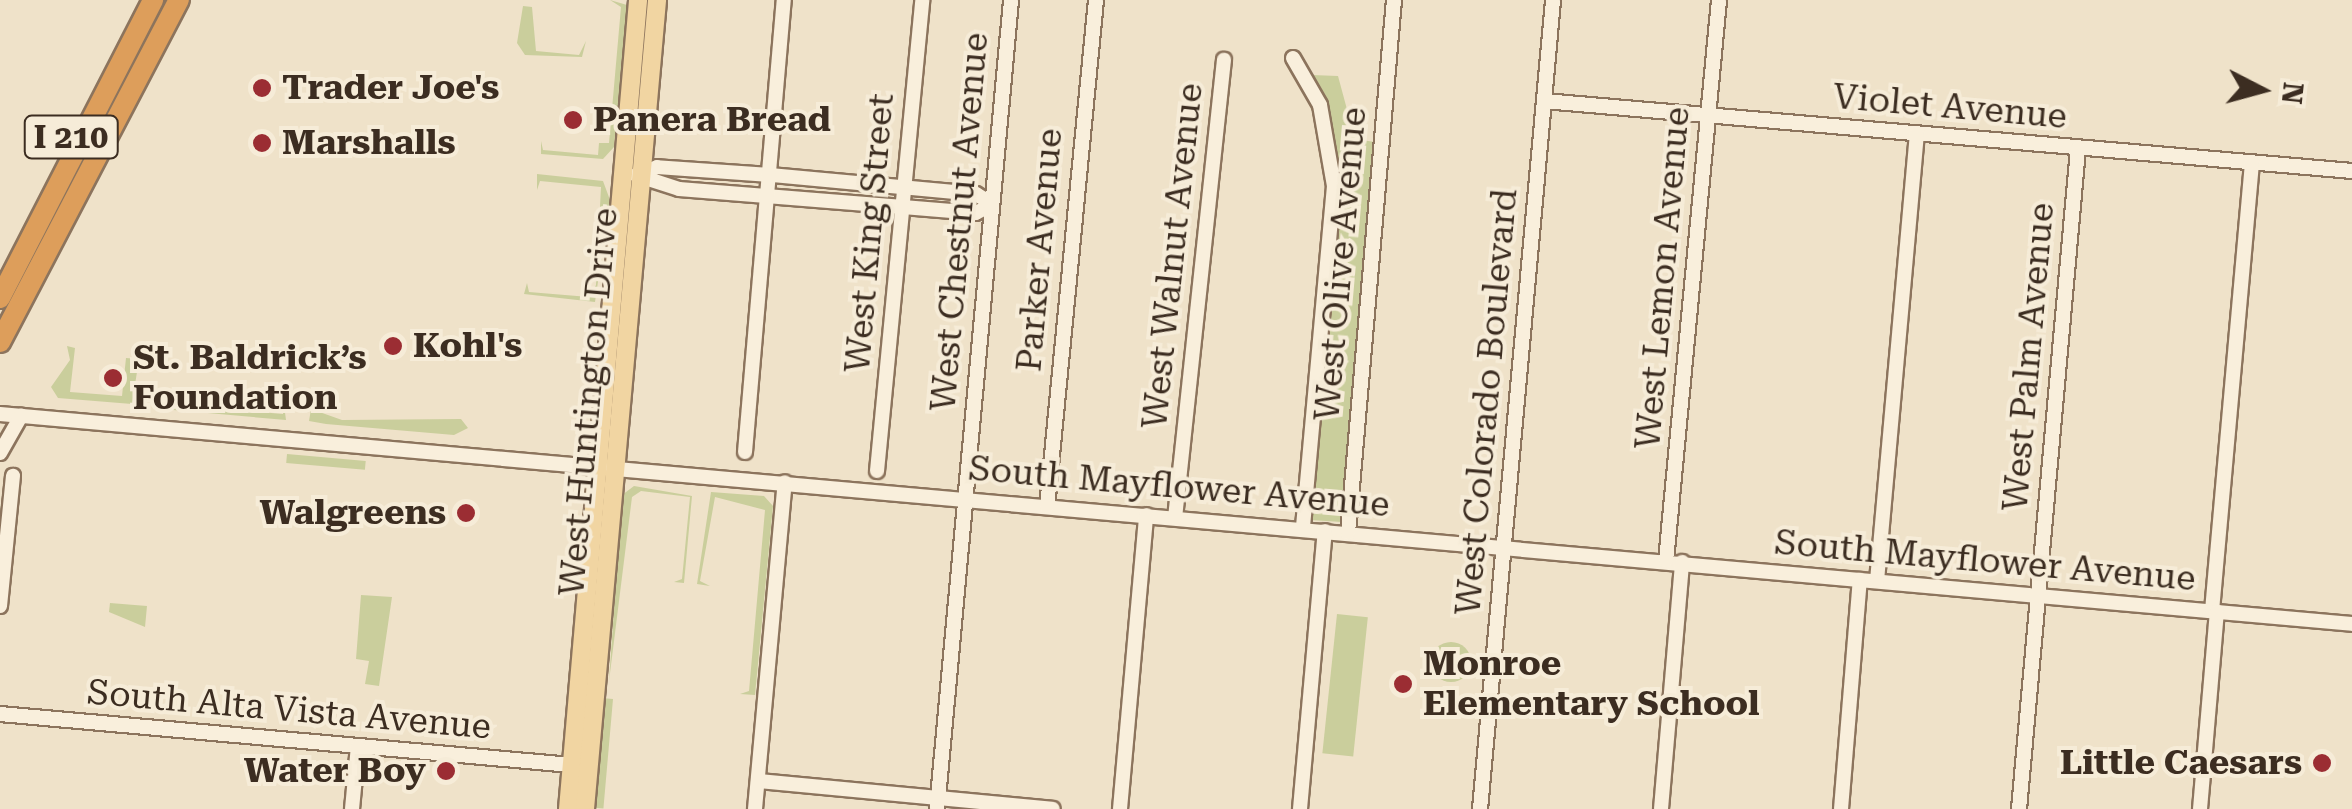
<!DOCTYPE html>
<meta charset="utf-8">
<style>
body{margin:0}
#map{position:relative;width:2352px;height:809px;overflow:hidden;background:#efe2c9;font-family:"Roboto Serif",serif}
div>[style]{position:absolute}
.green>*{inset:0;background:#cace9c;transform-origin:0 0}
.round{border-radius:50%}
.roads{filter:drop-shadow(2px 0 #8c745d) drop-shadow(-2px 0 #8c745d) drop-shadow(0 2px #8c745d) drop-shadow(0 -2px #8c745d)}
.minor>*{height:14px;margin:-7px;padding:0 7px;transform-origin:7px;border-radius:7px;background:#f9efdc}
.major>*{height:18px;margin:-9px;padding:0 9px;transform-origin:9px;border-radius:9px;background:#f1d5a2}
.highway>*{height:20px;margin:-10px;padding:0 10px;transform-origin:10px;border-radius:10px;background:#dd9e5b}
.dots>*{width:28px;height:28px;translate:-50% -50%;box-sizing:border-box;border:5px solid #f6ecd8;border-radius:50%}
span{translate:-50% -50%;white-space:nowrap;text-align:center;line-height:1.15;-webkit-text-stroke:8px #f6ecd8;paint-order:stroke}
.shield-label span{padding:2px 8px;background:#f6ecd8;border:2px solid;border-radius:8px;-webkit-text-stroke-width:0}
.shield-label{font-size:32px;color:#3c2d21;font-weight:700}
.poi-label{font-size:35px;color:#3c2d21;font-weight:700}
.left{translate:0 -50%;text-align:left}
.right{translate:-100% -50%;text-align:right}
.street-label{font-size:35px;color:#3c2d21}
.north{position:absolute;left:2212px;top:40px;width:100px;height:100px;-webkit-text-stroke:8px #f6ecd8;paint-order:stroke;rotate:96deg;font-size:28px;font-weight:700;line-height:40px;text-align:center;color:#3c2d21}
.north::after{content:'';display:block;margin:auto;width:35px;height:45px;background:#3c2d21;clip-path:polygon(50% 0,100% 100%,50% 72%,0 100%)}
</style>
<div id="map">
<div class="green">
<i style="clip-path:polygon(610px 0,627px 5px,614px 147px,603px 159px,541px 154px,541px 141px,543px 150px,598px 155px,599px 143px,609px 143px,621px 7px)"></i>
<i style="clip-path:polygon(523px 6px,532px 7px,536px 51px,579px 55px,586px 41px,582px 57px,525px 55px,517px 43px)"></i>
<i style="clip-path:polygon(1312px 75px,1338px 76px,1355px 139px,1375px 142px,1342px 522px,1310px 520px,1334px 216px)"></i>
<i style="clip-path:polygon(537px 174px,603px 181px,610px 200px,595px 302px,524px 294px,527px 283px,529px 292px,589px 297px,596px 285px,601px 187px,540px 181px,537px 190px)"></i>
<i style="clip-path:polygon(67px 346px,75px 348px,70px 392px,122px 396px,126px 358px,139px 359px,132px 404px,58px 398px,51px 387px,70px 360px)"></i>
<i style="clip-path:polygon(157px 394px,175px 405px,283px 414px,284px 405px,286px 420px,162px 409px,152px 405px)"></i>
<i style="clip-path:polygon(311px 409px,342px 420px,461px 419px,468px 428px,454px 435px,326px 424px,309px 421px)"></i>
<i style="left:287px;top:454px;width:79px;height:9px;rotate:5deg"></i>
<i style="clip-path:polygon(634px 486px,692px 496px,684px 583px,674px 582px,682px 579px,690px 497px,641px 491px,632px 497px,609px 681px,622px 495px)"></i>
<i style="clip-path:polygon(711px 492px,764px 496px,773px 506px,755px 695px,740px 694px,749px 691px,765px 510px,715px 497px,700px 581px,710px 586px,697px 584px)"></i>
<i style="left:575px;top:516px;width:9px;height:45px;rotate:6deg"></i>
<i style="clip-path:polygon(361px 595px,392px 597px,379px 686px,365px 684px,369px 661px,356px 659px)"></i>
<i style="clip-path:polygon(110px 603px,147px 606px,145px 627px,109px 612px)"></i>
<i style="left:1337px;top:614px;width:31px;height:140px;rotate:6deg"></i>
<i class="round" style="left:1431px;top:642px;width:40px;height:40px"></i>
<i style="left:613px;top:699px;width:110px;height:9px;rotate:95deg"></i>
</div>
<div class="roads">
<div class="minor">
<i style="left:1293px;top:58px;width:54px;rotate:60.1deg"></i>
<i style="left:1320px;top:105px;width:82px;rotate:80.2deg"></i>
<i style="left:1334px;top:186px;width:344px;rotate:95.2deg"></i>
<i style="left:1544px;top:101px;width:811px;rotate:4.95deg"></i>
<i style="left:636px;top:175px;width:45px;rotate:18deg"></i>
<i style="left:679px;top:189px;width:225px;rotate:4.6deg"></i>
<i style="left:903px;top:207px;width:73px;rotate:4.7deg"></i>
<i style="left:976px;top:213px;width:18px;rotate:-29deg"></i>
<i style="left:992px;top:204px;width:19px;rotate:-148deg"></i>
<i style="left:976px;top:194px;width:207px;rotate:-174.7deg"></i>
<i style="left:770px;top:175px;width:113px;rotate:-176deg"></i>
<i style="left:657px;top:167px;width:19px;rotate:155deg"></i>
<i style="left:0;top:414px;width:2361px;rotate:5.1deg"></i>
<i style="left:745px;top:452px;width:454px;rotate:-85.1deg"></i>
<i style="left:0;top:453px;width:43px;rotate:-60.4deg"></i>
<i style="left:877px;top:471px;width:473px;rotate:-84.5deg"></i>
<i style="left:1047px;top:507px;width:509px;rotate:-84.48deg"></i>
<i style="left:1175px;top:518px;width:461px;rotate:-83.9deg"></i>
<i style="left:1348px;top:533px;width:535px;rotate:-85.07deg"></i>
<i style="left:1666px;top:561px;width:563px;rotate:-84.6deg"></i>
<i style="left:1877px;top:581px;width:449px;rotate:-84.9deg"></i>
<i style="left:0;top:606px;width:131px;rotate:-84.3deg"></i>
<i style="left:2212px;top:611px;width:449px;rotate:-84.9deg"></i>
<i style="left:0;top:714px;width:574px;rotate:5.1deg"></i>
<i style="left:758px;top:781px;width:296px;rotate:5.4deg"></i>
<i style="left:352px;top:809px;width:63px;rotate:-84.6deg"></i>
<i style="left:755px;top:809px;width:328px;rotate:-84.8deg"></i>
<i style="left:937px;top:809px;width:812px;rotate:-84.77deg"></i>
<i style="left:1120px;top:809px;width:295px;rotate:-84.9deg"></i>
<i style="left:1300px;top:809px;width:279px;rotate:-84.9deg"></i>
<i style="left:1480px;top:809px;width:812px;rotate:-84.84deg"></i>
<i style="left:1661px;top:809px;width:248px;rotate:-85.1deg"></i>
<i style="left:1841px;top:809px;width:230px;rotate:-85.3deg"></i>
<i style="left:2019px;top:809px;width:663px;rotate:-84.89deg"></i>
<i style="left:2200px;top:809px;width:198px;rotate:-85.1deg"></i>
</div>
<div class="major">
<i style="left:568px;top:809px;width:812px;rotate:-85.05deg"></i>
<i style="left:585px;top:809px;width:812px;rotate:-84.91deg"></i>
</div>
<div class="highway">
<i style="left:0;top:298px;width:335px;rotate:-62.8deg"></i>
<i style="left:0;top:342px;width:386px;rotate:-62.4deg"></i>
</div>
</div>
<div class="dots">
<i style="left:262px;top:88px;background:#9b2d33"></i>
<i style="left:573px;top:120px;background:#9b2d33"></i>
<i style="left:262px;top:143px;background:#9b2d33"></i>
<i style="left:393px;top:346px;background:#9b2d33"></i>
<i style="left:113px;top:378px;background:#9b2d33"></i>
<i style="left:466px;top:513px;background:#9b2d33"></i>
<i style="left:1403px;top:684px;background:#9b2d33"></i>
<i style="left:2322px;top:763px;background:#9b2d33"></i>
<i style="left:446px;top:771px;background:#9b2d33"></i>
</div>
<div class="shield-label">
<span style="left:71px;top:137px">I 210</span>
</div>
<div class="poi-label">
<span class="left" style="left:282px;top:88px">Trader Joe's</span>
<span class="left" style="left:593px;top:120px">Panera Bread</span>
<span class="left" style="left:282px;top:143px">Marshalls</span>
<span class="left" style="left:413px;top:346px">Kohl's</span>
<span class="left" style="left:133px;top:378px">St. Baldrick’s<br>Foundation</span>
<span class="right" style="left:446px;top:513px">Walgreens</span>
<span class="left" style="left:1423px;top:684px">Monroe<br>Elementary School</span>
<span class="right" style="left:2302px;top:763px">Little Caesars</span>
<span class="right" style="left:426px;top:771px">Water Boy</span>
</div>
<div class="street-label">
<span style="left:1950px;top:107px;rotate:5deg">Violet Avenue</span>
<span style="left:960px;top:222px;rotate:-85deg">West Chestnut Avenue</span>
<span style="left:870px;top:233px;rotate:-85deg">West King Street</span>
<span style="left:1040px;top:250px;rotate:-85deg">Parker Avenue</span>
<span style="left:1173px;top:256px;rotate:-84deg">West Walnut Avenue</span>
<span style="left:1341px;top:264px;rotate:-85deg">West Olive Avenue</span>
<span style="left:1663px;top:278px;rotate:-85deg">West Lemon Avenue</span>
<span style="left:2029px;top:357px;rotate:-85deg">West Palm Avenue</span>
<span style="left:589px;top:402px;rotate:-85deg">West Huntington Drive</span>
<span style="left:1487px;top:402px;rotate:-85deg">West Colorado Boulevard</span>
<span style="left:1179px;top:487px;rotate:5deg">South Mayflower Avenue</span>
<span style="left:1985px;top:561px;rotate:5deg">South Mayflower Avenue</span>
<span style="left:289px;top:710px;rotate:5deg">South Alta Vista Avenue</span>
</div>
<div class="north">N</div>
</div>
